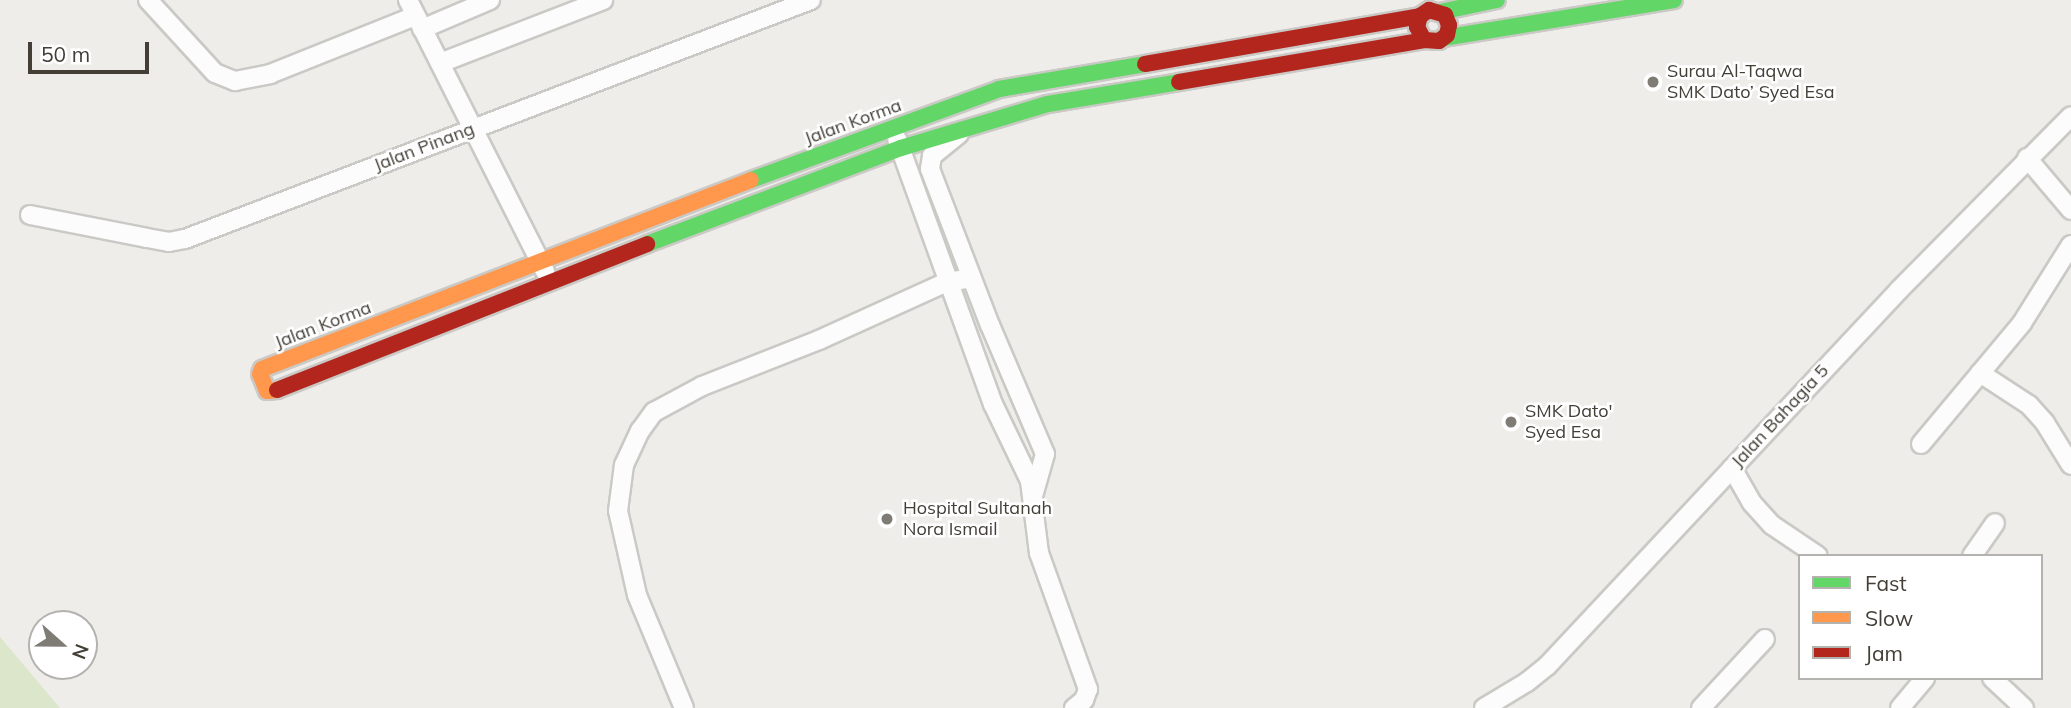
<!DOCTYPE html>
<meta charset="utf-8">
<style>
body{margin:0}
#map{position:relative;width:2071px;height:708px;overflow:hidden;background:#eeede9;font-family:Mulish,sans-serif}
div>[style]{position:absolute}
.green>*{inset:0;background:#dbe6cb}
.roads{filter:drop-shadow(2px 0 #cac9c5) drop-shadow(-2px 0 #cac9c5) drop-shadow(0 2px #cac9c5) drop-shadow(0 -2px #cac9c5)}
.street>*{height:18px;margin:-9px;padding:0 9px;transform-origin:9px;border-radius:9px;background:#fcfcfc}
.fast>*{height:16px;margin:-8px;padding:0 8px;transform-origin:8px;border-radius:8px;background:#63d668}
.slow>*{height:16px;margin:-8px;padding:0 8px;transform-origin:8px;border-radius:8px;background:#ff974d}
.jam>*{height:16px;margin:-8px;padding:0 8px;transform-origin:8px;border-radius:8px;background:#b3261e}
.dots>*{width:19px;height:19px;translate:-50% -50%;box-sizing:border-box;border:4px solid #fff;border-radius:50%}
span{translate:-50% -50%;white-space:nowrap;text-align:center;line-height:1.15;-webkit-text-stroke:5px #fff;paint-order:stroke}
.poi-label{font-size:18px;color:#433e36}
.left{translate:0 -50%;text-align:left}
.street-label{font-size:18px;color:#433e36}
.legend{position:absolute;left:1798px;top:554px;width:245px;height:126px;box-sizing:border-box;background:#fff;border:2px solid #b4b2af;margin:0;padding:9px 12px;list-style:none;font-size:21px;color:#433e36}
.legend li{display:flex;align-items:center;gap:14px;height:35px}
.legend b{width:35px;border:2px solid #b4b2af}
.north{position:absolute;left:28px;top:610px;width:70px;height:70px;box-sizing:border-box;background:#fff;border:2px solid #b4b2af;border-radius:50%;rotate:111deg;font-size:19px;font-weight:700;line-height:28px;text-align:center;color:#433e36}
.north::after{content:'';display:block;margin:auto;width:24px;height:32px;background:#7f7b75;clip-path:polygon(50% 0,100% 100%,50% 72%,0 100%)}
.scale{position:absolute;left:28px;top:42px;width:121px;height:32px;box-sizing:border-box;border:4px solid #433e36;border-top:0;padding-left:9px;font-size:21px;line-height:24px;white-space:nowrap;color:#433e36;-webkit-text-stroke:5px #fff;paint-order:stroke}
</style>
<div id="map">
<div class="green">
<i style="clip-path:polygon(0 637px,60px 708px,0 708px)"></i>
</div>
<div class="roads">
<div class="street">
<i style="left:148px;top:0;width:99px;rotate:47.5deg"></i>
<i style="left:215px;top:73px;width:22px;rotate:22deg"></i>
<i style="left:235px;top:81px;width:36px;rotate:-11deg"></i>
<i style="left:270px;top:74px;width:156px;rotate:-21.8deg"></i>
<i style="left:408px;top:0;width:304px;rotate:63.2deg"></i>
<i style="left:422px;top:29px;width:74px;rotate:-23.1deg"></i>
<i style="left:440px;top:63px;width:175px;rotate:-21.1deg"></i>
<i style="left:959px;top:134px;width:35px;rotate:141deg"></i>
<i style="left:932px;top:156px;width:13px;rotate:99deg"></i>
<i style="left:930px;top:169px;width:167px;rotate:69deg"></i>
<i style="left:990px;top:325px;width:140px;rotate:66.9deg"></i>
<i style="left:1045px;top:454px;width:44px;rotate:105.9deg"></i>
<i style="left:897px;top:139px;width:282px;rotate:70.1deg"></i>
<i style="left:993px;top:404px;width:85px;rotate:64.3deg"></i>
<i style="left:1030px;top:481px;width:73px;rotate:82.9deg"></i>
<i style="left:1039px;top:553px;width:145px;rotate:70.2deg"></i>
<i style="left:1088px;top:689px;width:12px;rotate:110deg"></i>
<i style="left:1084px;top:700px;width:13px;rotate:141deg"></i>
<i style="left:2027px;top:158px;width:68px;rotate:49.8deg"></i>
<i style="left:30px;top:215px;width:119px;rotate:11.1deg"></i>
<i style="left:147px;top:238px;width:22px;rotate:10deg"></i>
<i style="left:169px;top:242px;width:16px;rotate:-11deg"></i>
<i style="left:185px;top:239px;width:670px;rotate:-20.9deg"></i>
<i style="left:1980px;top:373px;width:59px;rotate:33.1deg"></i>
<i style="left:2029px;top:405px;width:24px;rotate:48deg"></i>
<i style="left:2045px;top:423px;width:49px;rotate:58.2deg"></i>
<i style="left:1921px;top:444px;width:158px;rotate:-50.1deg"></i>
<i style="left:2022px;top:323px;width:92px;rotate:-57.9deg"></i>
<i style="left:1732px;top:468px;width:40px;rotate:60.3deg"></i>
<i style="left:1752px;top:503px;width:30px;rotate:48deg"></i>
<i style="left:1772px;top:525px;width:55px;rotate:34deg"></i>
<i style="left:1972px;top:556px;width:40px;rotate:-55.1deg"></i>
<i style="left:1992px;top:678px;width:44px;rotate:43.2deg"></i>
<i style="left:684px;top:708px;width:122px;rotate:-112.6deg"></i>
<i style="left:637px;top:595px;width:86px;rotate:-102.7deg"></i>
<i style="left:618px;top:511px;width:46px;rotate:-82.6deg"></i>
<i style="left:624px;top:465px;width:38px;rotate:-65deg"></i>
<i style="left:640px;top:431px;width:24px;rotate:-54deg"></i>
<i style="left:654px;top:412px;width:55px;rotate:-28.4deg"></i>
<i style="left:702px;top:386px;width:126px;rotate:-21.5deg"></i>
<i style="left:819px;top:340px;width:141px;rotate:-24.4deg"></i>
<i style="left:947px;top:282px;width:25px;rotate:-9deg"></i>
<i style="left:1484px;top:708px;width:50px;rotate:-31.2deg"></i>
<i style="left:1527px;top:682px;width:26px;rotate:-39deg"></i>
<i style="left:1547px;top:666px;width:516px;rotate:-46.88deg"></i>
<i style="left:1900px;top:289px;width:243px;rotate:-45.3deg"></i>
<i style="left:1701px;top:708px;width:94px;rotate:-47.2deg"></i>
<i style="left:1900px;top:708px;width:39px;rotate:-50deg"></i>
</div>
<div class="fast">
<i style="left:1440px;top:12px;width:58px;rotate:-11.9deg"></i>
<i style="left:1443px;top:38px;width:234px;rotate:-9.3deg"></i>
<i style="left:751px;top:180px;width:264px;rotate:-20.1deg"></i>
<i style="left:999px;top:89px;width:148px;rotate:-9.7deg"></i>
<i style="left:647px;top:244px;width:272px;rotate:-20.7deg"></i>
<i style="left:901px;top:148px;width:153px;rotate:-16.7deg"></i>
<i style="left:1048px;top:104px;width:133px;rotate:-9.5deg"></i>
</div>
<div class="slow">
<i style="left:277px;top:390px;width:10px;rotate:174deg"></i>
<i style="left:267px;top:391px;width:18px;rotate:-112deg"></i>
<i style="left:260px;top:374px;width:5px;rotate:-68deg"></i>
<i style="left:262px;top:369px;width:524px;rotate:-21.13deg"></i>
</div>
<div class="jam">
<i style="left:1145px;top:64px;width:279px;rotate:-9.9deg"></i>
<i style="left:1420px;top:16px;width:11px;rotate:-34deg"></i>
<i style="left:1429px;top:10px;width:17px;rotate:17deg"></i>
<i style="left:1445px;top:15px;width:11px;rotate:68deg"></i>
<i style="left:1449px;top:25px;width:10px;rotate:101deg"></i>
<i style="left:1447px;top:35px;width:10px;rotate:143deg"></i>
<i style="left:1439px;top:41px;width:15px;rotate:-176deg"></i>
<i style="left:1424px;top:40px;width:15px;rotate:-118deg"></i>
<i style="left:1417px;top:27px;width:11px;rotate:-75deg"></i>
<i style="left:1179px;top:82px;width:249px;rotate:-9.7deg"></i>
<i style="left:277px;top:390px;width:398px;rotate:-21.5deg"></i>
</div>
</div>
<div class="dots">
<i style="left:1653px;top:82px;background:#7f7b75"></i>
<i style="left:1511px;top:422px;background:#7f7b75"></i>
<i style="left:887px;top:519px;background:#7f7b75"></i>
</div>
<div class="poi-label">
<span class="left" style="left:1667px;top:82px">Surau Al-Taqwa<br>SMK Dato’ Syed Esa</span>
<span class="left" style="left:1525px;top:422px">SMK Dato'<br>Syed Esa</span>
<span class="left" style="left:903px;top:519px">Hospital Sultanah<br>Nora Ismail</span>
</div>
<div class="street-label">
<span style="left:853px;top:122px;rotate:-20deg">Jalan Korma</span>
<span style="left:424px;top:147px;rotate:-21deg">Jalan Pinang</span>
<span style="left:323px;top:325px;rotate:-21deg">Jalan Korma</span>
<span style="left:1780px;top:416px;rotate:-47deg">Jalan Bahagia 5</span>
</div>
<ul class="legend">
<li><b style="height:9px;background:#63d668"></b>Fast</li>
<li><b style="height:9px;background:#ff974d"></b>Slow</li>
<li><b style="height:9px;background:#b3261e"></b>Jam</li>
</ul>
<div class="north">N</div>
<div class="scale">50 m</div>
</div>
